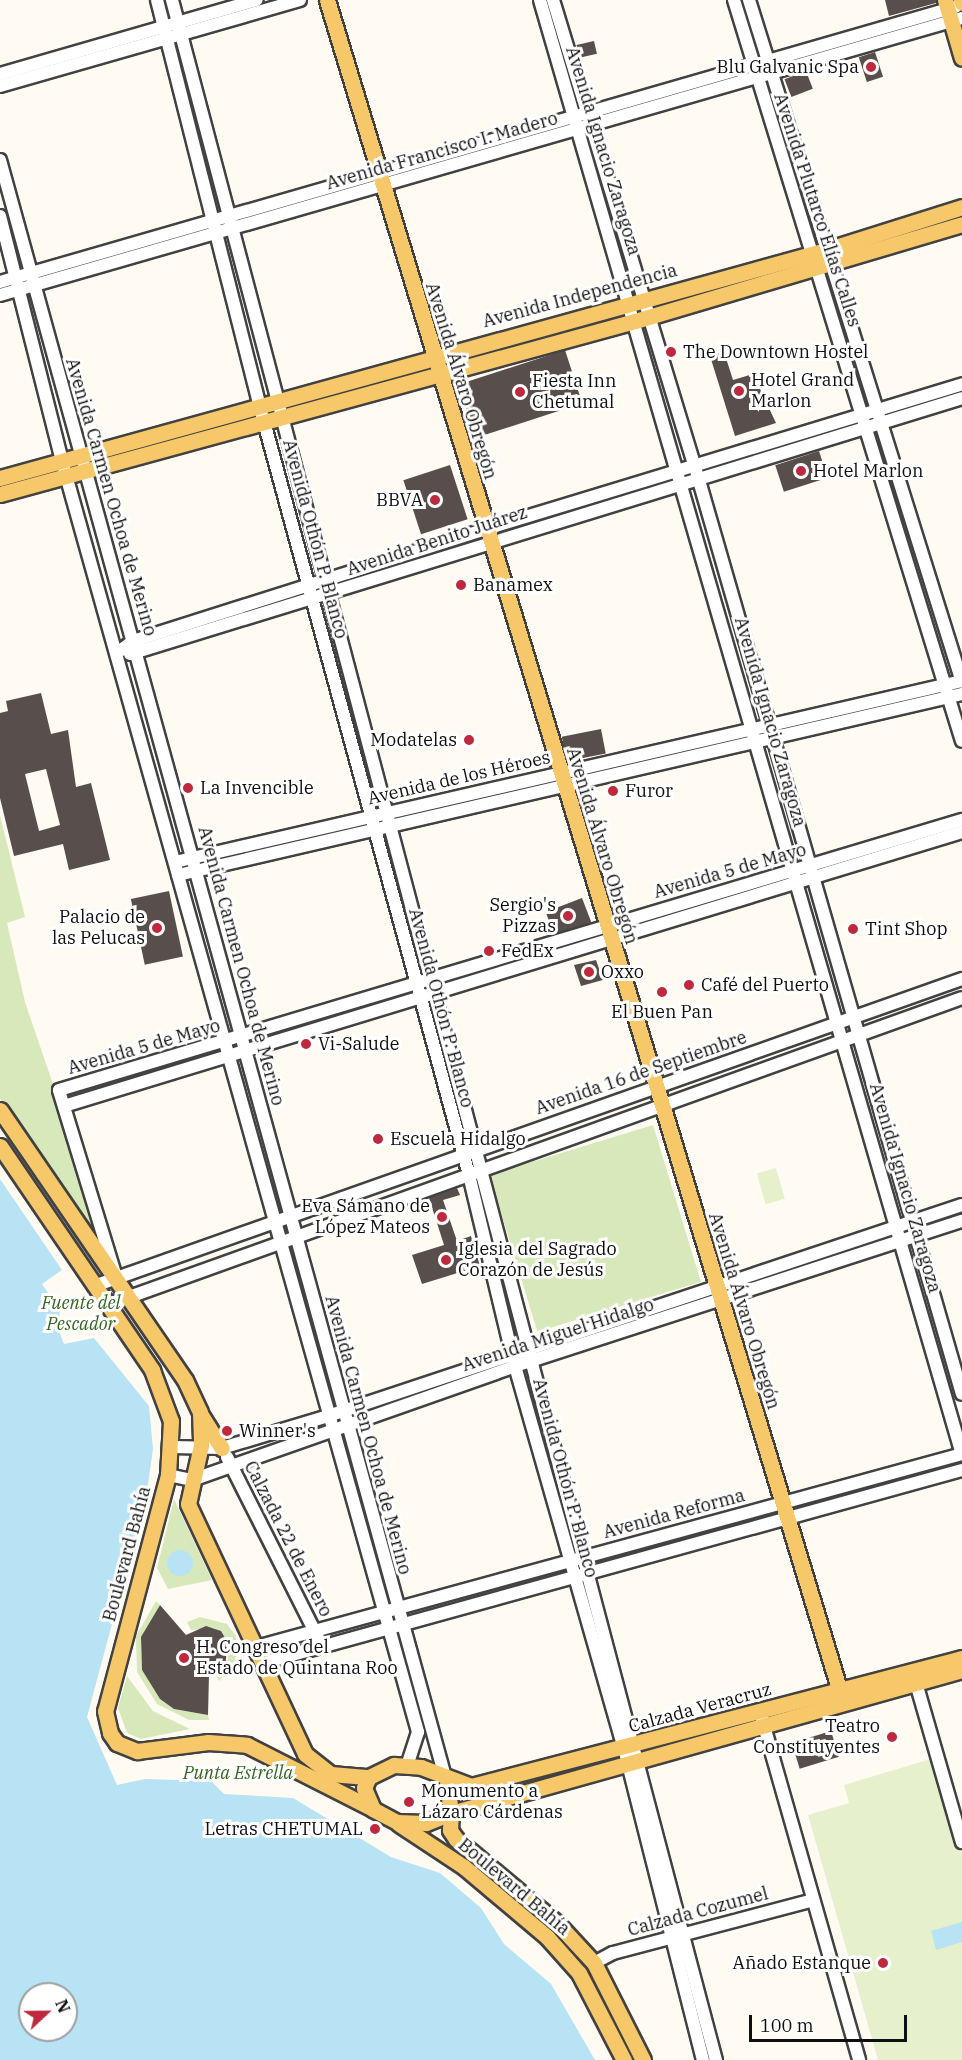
<!DOCTYPE html>
<meta charset="utf-8">
<style>
body{margin:0}
#map{position:relative;width:962px;height:2060px;overflow:hidden;background:#fffbf2;font-family:"IBM Plex Serif",serif}
div>[style]{position:absolute}
.green>*{inset:0;background:#d7e9bb;transform-origin:0 0}
.pitch>*{inset:0;background:#e7f0cd;transform-origin:0 0}
.water>*{inset:0;background:#b7e3f5}
.round{border-radius:50%}
.building>*{inset:0;background:#584f4c;transform-origin:0 0}
.roads{filter:drop-shadow(2px 0 #424242) drop-shadow(-2px 0 #424242) drop-shadow(0 2px #424242) drop-shadow(0 -2px #424242)}
.minor>*{height:12px;margin:-6px;padding:0 6px;transform-origin:6px;border-radius:6px;background:#fff}
.major>*{height:15px;margin:-7.5px;padding:0 7.5px;transform-origin:7.5px;border-radius:7.5px;background:#f6c86a}
.dots>*{width:16px;height:16px;translate:-50% -50%;box-sizing:border-box;border:3px solid #fff;border-radius:50%}
span{translate:-50% -50%;white-space:nowrap;text-align:center;line-height:1.15;-webkit-text-stroke:6px #fff;paint-order:stroke}
.poi-label{font-size:18px;color:#0f0f0f}
.right{translate:-100% -50%;text-align:right}
.left{translate:0 -50%;text-align:left}
.street-label{font-size:18px;color:#0f0f0f}
.park-label{font-size:18px;color:#356720;font-style:italic}
.north{position:absolute;left:18px;top:1982px;width:60px;height:60px;box-sizing:border-box;background:#fff;border:2px solid #9f9f9f;border-radius:50%;rotate:68deg;font-size:16px;font-weight:700;line-height:24px;text-align:center;color:#0f0f0f}
.north::after{content:'';display:block;margin:auto;width:21px;height:27px;background:#be293d;clip-path:polygon(50% 0,100% 100%,50% 72%,0 100%)}
.scale{position:absolute;left:749px;top:2015px;width:158px;height:27px;box-sizing:border-box;border:3px solid #0f0f0f;border-top:0;padding-left:8px;font-size:18px;line-height:21px;white-space:nowrap;color:#0f0f0f;-webkit-text-stroke:4px #fff;paint-order:stroke}
</style>
<div id="map">
<div class="green">
<i style="clip-path:polygon(0 815px,25px 917px,7px 923px,25px 1002px,100px 1222px,93px 1231px,0 1099px)"></i>
<i style="left:653px;top:1125px;width:164px;height:171px;rotate:73deg"></i>
<i style="clip-path:polygon(174px 1499px,212px 1580px,168px 1589px,157px 1568px)"></i>
<i style="clip-path:polygon(156px 1601px,160px 1605px,141px 1638px,142px 1670px,160px 1699px,174px 1709px,208px 1715px,209px 1720px,189px 1720px,157px 1704px,137px 1672px,136px 1636px)"></i>
<i style="clip-path:polygon(200px 1617px,227px 1624px,236px 1636px,236px 1662px,219px 1681px,215px 1674px,228px 1661px,228px 1643px,214px 1628px,191px 1630px,187px 1622px)"></i>
<i style="clip-path:polygon(127px 1676px,153px 1711px,190px 1729px,141px 1739px,127px 1733px,118px 1708px)"></i>
</div>
<div class="pitch">
<i style="left:776px;top:1168px;width:32px;height:20px;rotate:74deg"></i>
<i style="clip-path:polygon(934px 1758px,962px 1855px,962px 2060px,878px 2060px,808px 1815px,849px 1803px,844px 1785px)"></i>
</div>
<div class="water">
<i style="clip-path:polygon(evenodd,0 1179px,62px 1270px,42px 1284px,60px 1310px,58px 1329px,64px 1344px,94px 1338px,149px 1406px,153px 1449px,146px 1498px,87px 1717px,117px 1785px,145px 1779px,211px 1781px,224px 1794px,293px 1798px,391px 1857px,440px 1873px,481px 1908px,504px 1944px,551px 1984px,595px 2060px,0 2060px,0 1179px,30px 1994px,66px 1994px,66px 2030px,30px 2030px,30px 1994px)"></i>
<i class="round" style="left:167px;top:1550px;width:26px;height:26px"></i>
<i style="clip-path:polygon(962px 1922px,962px 1942px,936px 1950px,931px 1931px)"></i>
</div>
<div class="building">
<i style="clip-path:polygon(885px 0,936px 0,936px 3px,889px 16px)"></i>
<i style="left:594px;top:41px;width:13px;height:18px;rotate:77deg"></i>
<i style="left:875px;top:52px;width:26px;height:17px;rotate:72deg"></i>
<i style="left:806px;top:71px;width:19px;height:23px;rotate:69deg"></i>
<i style="left:565px;top:350px;width:56px;height:112px;rotate:72deg"></i>
<i style="clip-path:polygon(724px 352px,733px 380px,753px 374px,776px 423px,735px 436px,710px 356px)"></i>
<i style="left:819px;top:451px;width:28px;height:46px;rotate:72deg"></i>
<i style="left:450px;top:465px;width:57px;height:49px;rotate:72deg"></i>
<i style="clip-path:polygon(evenodd,41px 693px,51px 734px,68px 730px,76px 787px,91px 783px,110px 860px,69px 870px,63px 844px,14px 856px,0 798px,0 713px,8px 711px,6px 701px,41px 693px,46px 769px,60px 825px,39px 831px,25px 774px,46px 769px)"></i>
<i style="left:601px;top:729px;width:25px;height:40px;rotate:79deg"></i>
<i style="left:169px;top:891px;width:67px;height:39px;rotate:78deg"></i>
<i style="left:582px;top:898px;width:26px;height:39px;rotate:69deg"></i>
<i style="clip-path:polygon(596px 960px,603px 980px,581px 986px,574px 965px)"></i>
<i style="clip-path:polygon(457px 1188px,460px 1195px,443px 1200px,457px 1241px,471px 1236px,480px 1266px,422px 1284px,412px 1255px,444px 1245px,429px 1198px)"></i>
<i style="clip-path:polygon(160px 1605px,186px 1635px,206px 1626px,221px 1631px,228px 1643px,225px 1666px,209px 1675px,208px 1715px,174px 1709px,160px 1699px,142px 1670px,141px 1637px)"></i>
<i style="left:831px;top:1731px;width:27px;height:41px;rotate:73deg"></i>
</div>
<div class="roads">
<div class="minor">
<i style="left:157px;top:0;width:435px;rotate:75.8deg"></i>
<i style="left:264px;top:422px;width:780px;rotate:74.77deg"></i>
<i style="left:469px;top:1175px;width:196px;rotate:76.5deg"></i>
<i style="left:515px;top:1366px;width:397px;rotate:74.1deg"></i>
<i style="left:624px;top:1748px;width:322px;rotate:75.8deg"></i>
<i style="left:172px;top:0;width:2131px;rotate:75.21deg"></i>
<i style="left:540px;top:0;width:1514px;rotate:73.82deg"></i>
<i style="left:553px;top:0;width:499px;rotate:73.1deg"></i>
<i style="left:698px;top:477px;width:954px;rotate:73.94deg"></i>
<i style="left:734px;top:0;width:775px;rotate:72.9deg"></i>
<i style="left:749px;top:0;width:714px;rotate:72.66deg"></i>
<i style="left:0;top:74px;width:267px;rotate:-16.1deg"></i>
<i style="left:0;top:86px;width:312px;rotate:-16deg"></i>
<i style="left:0;top:160px;width:1680px;rotate:74.61deg"></i>
<i style="left:0;top:216px;width:253px;rotate:75.8deg"></i>
<i style="left:62px;top:461px;width:1320px;rotate:74.35deg"></i>
<i style="left:418px;top:1732px;width:35px;rotate:108deg"></i>
<i style="left:0;top:282px;width:994px;rotate:-16.06deg"></i>
<i style="left:0;top:295px;width:1001px;rotate:-16.06deg"></i>
<i style="left:117px;top:653px;width:20px;rotate:-37deg"></i>
<i style="left:133px;top:641px;width:370px;rotate:-17.6deg"></i>
<i style="left:486px;top:529px;width:498px;rotate:-16.9deg"></i>
<i style="left:130px;top:654px;width:870px;rotate:-17.1deg"></i>
<i style="left:175px;top:862px;width:808px;rotate:-12.95deg"></i>
<i style="left:178px;top:875px;width:805px;rotate:-13deg"></i>
<i style="left:64px;top:1106px;width:939px;rotate:-16.97deg"></i>
<i style="left:116px;top:1277px;width:195px;rotate:-107deg"></i>
<i style="left:59px;top:1090px;width:943px;rotate:-16.65deg"></i>
<i style="left:94px;top:1286px;width:921px;rotate:-19.48deg"></i>
<i style="left:107px;top:1305px;width:908px;rotate:-19.75deg"></i>
<i style="left:171px;top:1447px;width:51px;rotate:1.1deg"></i>
<i style="left:222px;top:1448px;width:111px;rotate:-16.8deg"></i>
<i style="left:328px;top:1416px;width:668px;rotate:-18.41deg"></i>
<i style="left:227px;top:1457px;width:212px;rotate:63.3deg"></i>
<i style="left:168px;top:1475px;width:25px;rotate:12deg"></i>
<i style="left:192px;top:1480px;width:343px;rotate:-19.4deg"></i>
<i style="left:515px;top:1366px;width:470px;rotate:-18deg"></i>
<i style="left:256px;top:1647px;width:732px;rotate:-15.29deg"></i>
<i style="left:263px;top:1663px;width:725px;rotate:-15.44deg"></i>
<i style="left:914px;top:1676px;width:173px;rotate:73.9deg"></i>
<i style="left:760px;top:1712px;width:362px;rotate:74.1deg"></i>
<i style="left:594px;top:1963px;width:21px;rotate:-28deg"></i>
<i style="left:613px;top:1953px;width:207px;rotate:-14.8deg"></i>
</div>
<div class="major">
<i style="left:327px;top:0;width:1778px;rotate:73.13deg"></i>
<i style="left:945px;top:0;width:60px;rotate:73.7deg"></i>
<i style="left:961px;top:0;width:3px;rotate:72deg"></i>
<i style="left:0;top:478px;width:857px;rotate:-15.43deg"></i>
<i style="left:826px;top:250px;width:143px;rotate:-17.5deg"></i>
<i style="left:0;top:494px;width:658px;rotate:-15.24deg"></i>
<i style="left:635px;top:321px;width:341px;rotate:-16.5deg"></i>
<i style="left:0;top:1110px;width:327px;rotate:55.6deg"></i>
<i style="left:185px;top:1380px;width:35px;rotate:65deg"></i>
<i style="left:200px;top:1412px;width:33px;rotate:88deg"></i>
<i style="left:201px;top:1445px;width:60px;rotate:102.4deg"></i>
<i style="left:188px;top:1504px;width:276px;rotate:64.9deg"></i>
<i style="left:305px;top:1754px;width:33px;rotate:38deg"></i>
<i style="left:331px;top:1774px;width:38px;rotate:5deg"></i>
<i style="left:0;top:1146px;width:271px;rotate:55.8deg"></i>
<i style="left:152px;top:1370px;width:54px;rotate:69.6deg"></i>
<i style="left:171px;top:1421px;width:54px;rotate:93.2deg"></i>
<i style="left:168px;top:1475px;width:244px;rotate:104.9deg"></i>
<i style="left:105px;top:1711px;width:23px;rotate:77deg"></i>
<i style="left:110px;top:1733px;width:12px;rotate:55deg"></i>
<i style="left:117px;top:1743px;width:22px;rotate:22deg"></i>
<i style="left:137px;top:1751px;width:72px;rotate:-7.2deg"></i>
<i style="left:208px;top:1742px;width:39px;rotate:4deg"></i>
<i style="left:247px;top:1745px;width:141px;rotate:26.9deg"></i>
<i style="left:201px;top:1415px;width:39px;rotate:58deg"></i>
<i style="left:447px;top:1781px;width:32px;rotate:83deg"></i>
<i style="left:451px;top:1813px;width:27px;rotate:158deg"></i>
<i style="left:426px;top:1823px;width:29px;rotate:-178deg"></i>
<i style="left:397px;top:1822px;width:27px;rotate:-152deg"></i>
<i style="left:373px;top:1809px;width:23px;rotate:-113deg"></i>
<i style="left:364px;top:1788px;width:12px;rotate:-66deg"></i>
<i style="left:369px;top:1777px;width:28px;rotate:-26deg"></i>
<i style="left:394px;top:1765px;width:27px;rotate:4deg"></i>
<i style="left:421px;top:1767px;width:53px;rotate:20.8deg"></i>
<i style="left:471px;top:1786px;width:507px;rotate:-14.61deg"></i>
<i style="left:399px;top:1824px;width:78px;rotate:33.5deg"></i>
<i style="left:464px;top:1867px;width:109px;rotate:40.1deg"></i>
<i style="left:547px;top:1937px;width:48px;rotate:48.4deg"></i>
<i style="left:579px;top:1973px;width:98px;rotate:62.7deg"></i>
<i style="left:643px;top:2060px;width:109px;rotate:-116.8deg"></i>
<i style="left:594px;top:1963px;width:53px;rotate:-132.7deg"></i>
<i style="left:558px;top:1924px;width:133px;rotate:-140.2deg"></i>
<i style="left:456px;top:1839px;width:11px;rotate:-124deg"></i>
<i style="left:450px;top:1830px;width:17px;rotate:-87deg"></i>
<i style="left:451px;top:1813px;width:531px;rotate:-15.63deg"></i>
</div>
</div>
<div class="dots">
<i style="left:871px;top:67px;background:#be293d"></i>
<i style="left:671px;top:352px;background:#be293d"></i>
<i style="left:739px;top:391px;background:#be293d"></i>
<i style="left:520px;top:392px;background:#be293d"></i>
<i style="left:801px;top:471px;background:#be293d"></i>
<i style="left:435px;top:500px;background:#be293d"></i>
<i style="left:461px;top:585px;background:#be293d"></i>
<i style="left:469px;top:740px;background:#be293d"></i>
<i style="left:188px;top:788px;background:#be293d"></i>
<i style="left:613px;top:791px;background:#be293d"></i>
<i style="left:568px;top:916px;background:#be293d"></i>
<i style="left:157px;top:928px;background:#be293d"></i>
<i style="left:853px;top:929px;background:#be293d"></i>
<i style="left:489px;top:951px;background:#be293d"></i>
<i style="left:589px;top:972px;background:#be293d"></i>
<i style="left:689px;top:985px;background:#be293d"></i>
<i style="left:662px;top:992px;background:#be293d"></i>
<i style="left:306px;top:1044px;background:#be293d"></i>
<i style="left:378px;top:1139px;background:#be293d"></i>
<i style="left:442px;top:1217px;background:#be293d"></i>
<i style="left:446px;top:1260px;background:#be293d"></i>
<i style="left:227px;top:1431px;background:#be293d"></i>
<i style="left:184px;top:1658px;background:#be293d"></i>
<i style="left:892px;top:1737px;background:#be293d"></i>
<i style="left:409px;top:1802px;background:#be293d"></i>
<i style="left:375px;top:1829px;background:#be293d"></i>
<i style="left:883px;top:1963px;background:#be293d"></i>
</div>
<div class="poi-label">
<span class="right" style="left:859px;top:67px">Blu Galvanic Spa</span>
<span class="left" style="left:683px;top:352px">The Downtown Hostel</span>
<span class="left" style="left:751px;top:391px">Hotel Grand<br>Marlon</span>
<span class="left" style="left:532px;top:392px">Fiesta Inn<br>Chetumal</span>
<span class="left" style="left:813px;top:471px">Hotel Marlon</span>
<span class="right" style="left:423px;top:500px">BBVA</span>
<span class="left" style="left:473px;top:585px">Banamex</span>
<span class="right" style="left:457px;top:740px">Modatelas</span>
<span class="left" style="left:200px;top:788px">La Invencible</span>
<span class="left" style="left:625px;top:791px">Furor</span>
<span class="right" style="left:556px;top:916px">Sergio's<br>Pizzas</span>
<span class="right" style="left:145px;top:928px">Palacio de<br>las Pelucas</span>
<span class="left" style="left:865px;top:929px">Tint Shop</span>
<span class="left" style="left:501px;top:951px">FedEx</span>
<span class="left" style="left:601px;top:972px">Oxxo</span>
<span class="left" style="left:701px;top:985px">Café del Puerto</span>
<span style="left:662px;top:1012px">El Buen Pan</span>
<span class="left" style="left:318px;top:1044px">Vi-Salude</span>
<span class="left" style="left:390px;top:1139px">Escuela Hidalgo</span>
<span class="right" style="left:430px;top:1217px">Eva Sámano de<br>López Mateos</span>
<span class="left" style="left:458px;top:1260px">Iglesia del Sagrado<br>Corazón de Jesús</span>
<span class="left" style="left:239px;top:1431px">Winner's</span>
<span class="left" style="left:196px;top:1658px">H. Congreso del<br>Estado de Quintana Roo</span>
<span class="right" style="left:880px;top:1737px">Teatro<br>Constituyentes</span>
<span class="left" style="left:421px;top:1802px">Monumento a<br>Lázaro Cárdenas</span>
<span class="right" style="left:363px;top:1829px">Letras CHETUMAL</span>
<span class="right" style="left:871px;top:1963px">Añado Estanque</span>
</div>
<div class="street-label">
<span style="left:442px;top:151px;rotate:-16deg">Avenida Francisco I. Madero</span>
<span style="left:603px;top:151px;rotate:73deg">Avenida Ignacio Zaragoza</span>
<span style="left:817px;top:210px;rotate:72deg">Avenida Plutarco Elías Calles</span>
<span style="left:580px;top:296px;rotate:-15deg">Avenida Independencia</span>
<span style="left:461px;top:381px;rotate:73deg">Avenida Álvaro Obregón</span>
<span style="left:111px;top:497px;rotate:74deg">Avenida Carmen Ochoa de Merino</span>
<span style="left:315px;top:539px;rotate:75deg">Avenida Othón P. Blanco</span>
<span style="left:437px;top:541px;rotate:-18deg">Avenida Benito Juárez</span>
<span style="left:770px;top:722px;rotate:74deg">Avenida Ignacio Zaragoza</span>
<span style="left:459px;top:778px;rotate:-13deg">Avenida de los Héroes</span>
<span style="left:602px;top:846px;rotate:73deg">Avenida Álvaro Obregón</span>
<span style="left:730px;top:871px;rotate:-16deg">Avenida 5 de Mayo</span>
<span style="left:241px;top:966px;rotate:75deg">Avenida Carmen Ochoa de Merino</span>
<span style="left:441px;top:1008px;rotate:75deg">Avenida Othón P. Blanco</span>
<span style="left:144px;top:1047px;rotate:-16deg">Avenida 5 de Mayo</span>
<span style="left:641px;top:1073px;rotate:-19deg">Avenida 16 de Septiembre</span>
<span style="left:905px;top:1188px;rotate:74deg">Avenida Ignacio Zaragoza</span>
<span style="left:744px;top:1311px;rotate:73deg">Avenida Álvaro Obregón</span>
<span style="left:558px;top:1335px;rotate:-18deg">Avenida Miguel Hidalgo</span>
<span style="left:368px;top:1435px;rotate:75deg">Avenida Carmen Ochoa de Merino</span>
<span style="left:565px;top:1478px;rotate:75deg">Avenida Othón P. Blanco</span>
<span style="left:674px;top:1514px;rotate:-15deg">Avenida Reforma</span>
<span style="left:288px;top:1539px;rotate:63deg">Calzada 22 de Enero</span>
<span style="left:127px;top:1554px;rotate:-75deg">Boulevard Bahía</span>
<span style="left:700px;top:1708px;rotate:-15deg">Calzada Veracruz</span>
<span style="left:514px;top:1887px;rotate:40deg">Boulevard Bahía</span>
<span style="left:698px;top:1912px;rotate:-15deg">Calzada Cozumel</span>
</div>
<div class="park-label">
<span style="left:81px;top:1314px">Fuente del<br>Pescador</span>
<span style="left:238px;top:1773px">Punta Estrella</span>
</div>
<div class="north">N</div>
<div class="scale">100 m</div>
</div>
